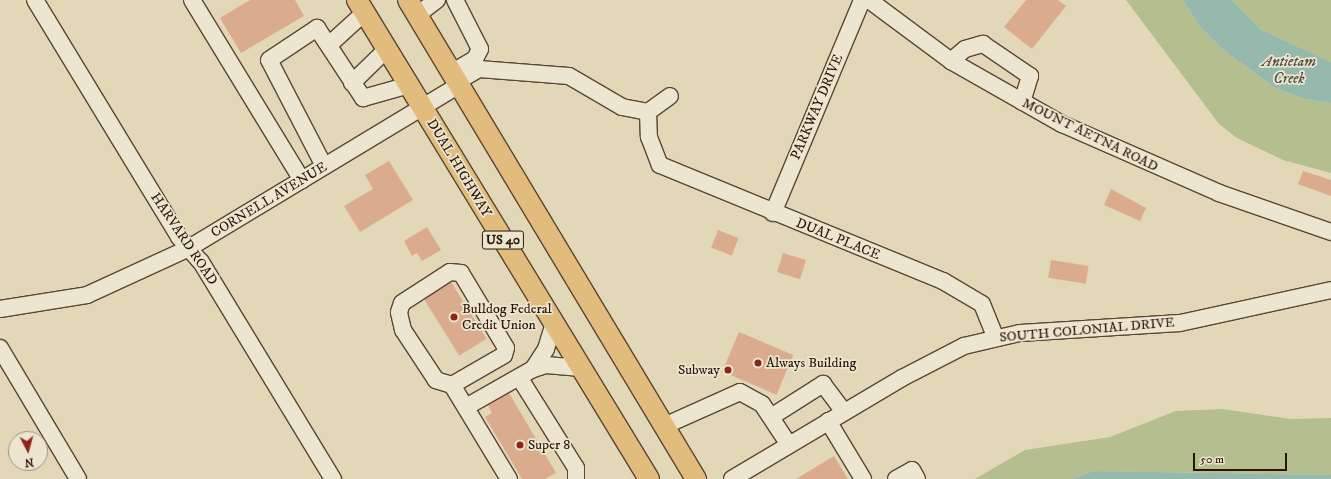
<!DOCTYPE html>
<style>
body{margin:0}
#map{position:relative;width:1331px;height:479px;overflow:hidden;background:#e2d8b8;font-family:"IM FELL DW Pica",serif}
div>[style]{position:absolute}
.green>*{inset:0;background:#b4be8e}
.water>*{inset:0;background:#95baad}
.building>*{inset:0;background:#dbab8e;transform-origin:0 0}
.roads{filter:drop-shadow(1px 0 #5a4634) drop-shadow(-1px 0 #5a4634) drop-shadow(0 1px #5a4634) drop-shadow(0 -1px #5a4634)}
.minor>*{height:16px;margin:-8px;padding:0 8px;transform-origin:8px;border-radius:8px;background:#ece6d1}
.major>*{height:20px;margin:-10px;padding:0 10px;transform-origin:10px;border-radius:10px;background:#e1bc7c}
.dots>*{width:11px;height:11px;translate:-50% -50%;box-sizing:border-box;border:2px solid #ece6d1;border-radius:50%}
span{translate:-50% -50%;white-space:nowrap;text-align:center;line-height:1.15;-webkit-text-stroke:3.5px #ece6d1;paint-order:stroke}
.shield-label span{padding:1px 3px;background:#ece6d1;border:1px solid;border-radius:3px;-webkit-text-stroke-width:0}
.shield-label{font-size:13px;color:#2c1508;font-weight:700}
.street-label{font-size:14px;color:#2c1508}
.poi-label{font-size:14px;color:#2c1508}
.left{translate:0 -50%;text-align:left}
.right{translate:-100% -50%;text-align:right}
.water-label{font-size:15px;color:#514f42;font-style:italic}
.north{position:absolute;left:8px;top:431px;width:40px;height:40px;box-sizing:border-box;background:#ece6d1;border:1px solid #9f9281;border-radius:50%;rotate:174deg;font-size:11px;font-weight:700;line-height:16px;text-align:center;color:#2c1508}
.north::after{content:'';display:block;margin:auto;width:14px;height:18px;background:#8f2418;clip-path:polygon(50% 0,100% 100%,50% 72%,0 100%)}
.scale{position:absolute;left:1193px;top:453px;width:94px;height:18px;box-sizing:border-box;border:2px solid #2c1508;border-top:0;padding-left:5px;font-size:12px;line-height:14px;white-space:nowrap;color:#2c1508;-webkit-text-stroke:3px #ece6d1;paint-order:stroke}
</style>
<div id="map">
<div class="green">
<i style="clip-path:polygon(1126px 0,1183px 0,1200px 27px,1222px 49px,1275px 88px,1305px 99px,1331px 103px,1331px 173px,1283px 160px,1237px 138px,1219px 124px)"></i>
<i style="clip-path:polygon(1232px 0,1331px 0,1331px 62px,1260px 29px)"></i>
<i style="clip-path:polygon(1222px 409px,1291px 419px,1331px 418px,1331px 475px,1093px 471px,1072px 479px,975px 479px,1025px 450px,1110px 437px,1176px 411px)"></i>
</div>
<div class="water">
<i style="clip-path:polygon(1183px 0,1232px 0,1260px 29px,1331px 62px,1331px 103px,1305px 99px,1275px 88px,1222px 49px,1200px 27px)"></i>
<i style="clip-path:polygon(1093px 471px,1331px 475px,1331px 479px,1072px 479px)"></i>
</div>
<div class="building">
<i style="clip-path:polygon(250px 0,295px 0,304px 16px,241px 53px,220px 18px)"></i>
<i style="clip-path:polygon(1026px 0,1058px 0,1066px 6px,1032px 49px,1004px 27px)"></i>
<i style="clip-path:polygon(389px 161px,413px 200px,360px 232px,344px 206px,373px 189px,365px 175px)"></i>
<i style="clip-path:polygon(1303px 171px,1331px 180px,1331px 196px,1298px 184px)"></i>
<i style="clip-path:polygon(1111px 189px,1146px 208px,1140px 221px,1104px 205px)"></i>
<i style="clip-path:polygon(427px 227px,441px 250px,422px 261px,417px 253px,412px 256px,404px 241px)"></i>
<i style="left:718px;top:230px;width:22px;height:19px;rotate:21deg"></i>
<i style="left:783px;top:253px;width:24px;height:20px;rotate:17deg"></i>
<i style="left:1051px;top:260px;width:38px;height:18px;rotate:9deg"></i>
<i style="left:451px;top:282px;width:67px;height:32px;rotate:58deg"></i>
<i style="left:739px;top:332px;width:59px;height:43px;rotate:23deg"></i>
<i style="clip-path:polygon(509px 393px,556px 473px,545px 479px,522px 479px,485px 417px,492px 413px,488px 405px)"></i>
<i style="clip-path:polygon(834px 456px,848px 479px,796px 479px)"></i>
</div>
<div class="roads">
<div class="minor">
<i style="left:35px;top:0;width:277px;rotate:58.7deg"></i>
<i style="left:179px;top:237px;width:33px;rotate:49deg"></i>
<i style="left:201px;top:262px;width:254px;rotate:58.7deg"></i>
<i style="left:192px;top:0;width:211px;rotate:58.6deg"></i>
<i style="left:455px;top:0;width:55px;rotate:63deg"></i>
<i style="left:480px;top:49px;width:11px;rotate:117deg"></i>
<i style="left:475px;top:59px;width:20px;rotate:150deg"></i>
<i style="left:869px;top:0;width:102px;rotate:36.6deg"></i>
<i style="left:951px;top:61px;width:128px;rotate:29.6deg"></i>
<i style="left:1062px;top:124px;width:171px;rotate:23.7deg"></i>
<i style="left:1219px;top:193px;width:119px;rotate:19.2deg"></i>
<i style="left:417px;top:15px;width:25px;rotate:-37deg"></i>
<i style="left:330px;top:44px;width:47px;rotate:-42.4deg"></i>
<i style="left:951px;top:61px;width:18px;rotate:-41deg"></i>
<i style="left:965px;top:49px;width:19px;rotate:-16deg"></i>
<i style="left:983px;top:44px;width:57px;rotate:34.2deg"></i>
<i style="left:1030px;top:76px;width:27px;rotate:107deg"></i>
<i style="left:457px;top:82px;width:26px;rotate:-31deg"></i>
<i style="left:479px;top:69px;width:90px;rotate:4.4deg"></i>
<i style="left:569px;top:76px;width:61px;rotate:30.3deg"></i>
<i style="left:622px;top:107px;width:26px;rotate:11deg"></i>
<i style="left:648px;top:112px;width:27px;rotate:-36deg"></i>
<i style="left:352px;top:83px;width:49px;rotate:-44.2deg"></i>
<i style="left:648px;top:112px;width:25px;rotate:88deg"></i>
<i style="left:649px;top:137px;width:30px;rotate:69deg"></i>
<i style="left:660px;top:165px;width:306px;rotate:22.3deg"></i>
<i style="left:943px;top:281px;width:45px;rotate:30.5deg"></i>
<i style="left:982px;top:304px;width:35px;rotate:68deg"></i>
<i style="left:324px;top:166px;width:119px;rotate:-117.4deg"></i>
<i style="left:269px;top:60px;width:58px;rotate:-33.7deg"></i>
<i style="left:317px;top:28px;width:84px;rotate:56.7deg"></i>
<i style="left:363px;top:98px;width:48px;rotate:-15.8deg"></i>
<i style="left:773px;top:213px;width:231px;rotate:-67.3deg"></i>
<i style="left:450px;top:272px;width:11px;rotate:5deg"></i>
<i style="left:461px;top:273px;width:87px;rotate:59deg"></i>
<i style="left:506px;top:348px;width:7px;rotate:106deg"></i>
<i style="left:504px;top:355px;width:60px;rotate:150deg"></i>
<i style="left:452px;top:385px;width:17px;rotate:-163deg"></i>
<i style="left:436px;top:380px;width:60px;rotate:-123.4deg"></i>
<i style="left:403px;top:330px;width:18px;rotate:-103deg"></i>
<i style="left:399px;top:312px;width:9px;rotate:-72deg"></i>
<i style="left:402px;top:303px;width:57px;rotate:-32.9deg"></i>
<i style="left:0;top:309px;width:88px;rotate:-9.1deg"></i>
<i style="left:87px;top:295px;width:112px;rotate:-24.7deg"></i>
<i style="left:189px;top:248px;width:315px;rotate:-31.1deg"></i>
<i style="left:0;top:348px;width:152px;rotate:59.2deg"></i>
<i style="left:533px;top:369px;width:24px;rotate:-57deg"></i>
<i style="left:546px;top:349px;width:27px;rotate:-73deg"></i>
<i style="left:519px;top:377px;width:107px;rotate:57.9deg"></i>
<i style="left:576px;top:468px;width:11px;rotate:90deg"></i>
<i style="left:452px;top:385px;width:110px;rotate:58.8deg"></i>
<i style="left:466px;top:407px;width:77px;rotate:-29.6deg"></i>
<i style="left:533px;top:369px;width:14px;rotate:-17deg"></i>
<i style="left:546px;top:365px;width:35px;rotate:5deg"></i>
<i style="left:771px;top:417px;width:62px;rotate:-32.4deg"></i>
<i style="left:823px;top:384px;width:35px;rotate:53deg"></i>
<i style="left:828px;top:421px;width:68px;rotate:58.9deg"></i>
<i style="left:664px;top:426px;width:83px;rotate:-24.1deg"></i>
<i style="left:740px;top:392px;width:25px;rotate:29deg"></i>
<i style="left:762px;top:404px;width:49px;rotate:56.6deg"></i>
<i style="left:732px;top:479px;width:198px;rotate:-30.7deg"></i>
<i style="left:902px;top:378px;width:70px;rotate:-27.3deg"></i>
<i style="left:964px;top:346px;width:57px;rotate:-13.1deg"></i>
<i style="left:1020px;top:333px;width:160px;rotate:-3.6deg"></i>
<i style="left:1180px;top:323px;width:155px;rotate:-12.3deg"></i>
<i style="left:896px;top:479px;width:18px;rotate:-29deg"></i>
<i style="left:912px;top:470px;width:10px;rotate:61deg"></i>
</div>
<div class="major">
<i style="left:357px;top:0;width:561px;rotate:58.63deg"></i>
<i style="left:408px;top:0;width:559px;rotate:58.98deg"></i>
</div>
</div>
<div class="dots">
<i style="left:454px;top:317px;background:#8f2418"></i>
<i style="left:758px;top:363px;background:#8f2418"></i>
<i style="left:728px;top:370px;background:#8f2418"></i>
<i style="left:520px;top:445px;background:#8f2418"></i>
</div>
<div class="shield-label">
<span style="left:503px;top:240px">US 40</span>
</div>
<div class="street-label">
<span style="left:817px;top:107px;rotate:-67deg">PARKWAY DRIVE</span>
<span style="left:1090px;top:135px;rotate:26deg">MOUNT AETNA ROAD</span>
<span style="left:459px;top:168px;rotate:59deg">DUAL HIGHWAY</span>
<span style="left:269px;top:200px;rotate:-31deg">CORNELL AVENUE</span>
<span style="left:184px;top:239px;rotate:56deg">HARVARD ROAD</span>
<span style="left:838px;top:239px;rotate:22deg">DUAL PLACE</span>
<span style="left:1087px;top:330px;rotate:-5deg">SOUTH COLONIAL DRIVE</span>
</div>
<div class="poi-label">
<span class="left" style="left:462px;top:317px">Bulldog Federal<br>Credit Union</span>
<span class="left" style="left:766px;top:363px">Always Building</span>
<span class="right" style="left:720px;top:370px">Subway</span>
<span class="left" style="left:528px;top:445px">Super 8</span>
</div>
<div class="water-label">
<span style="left:1289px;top:70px">Antietam<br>Creek</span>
</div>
<div class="north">N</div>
<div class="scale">50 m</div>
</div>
